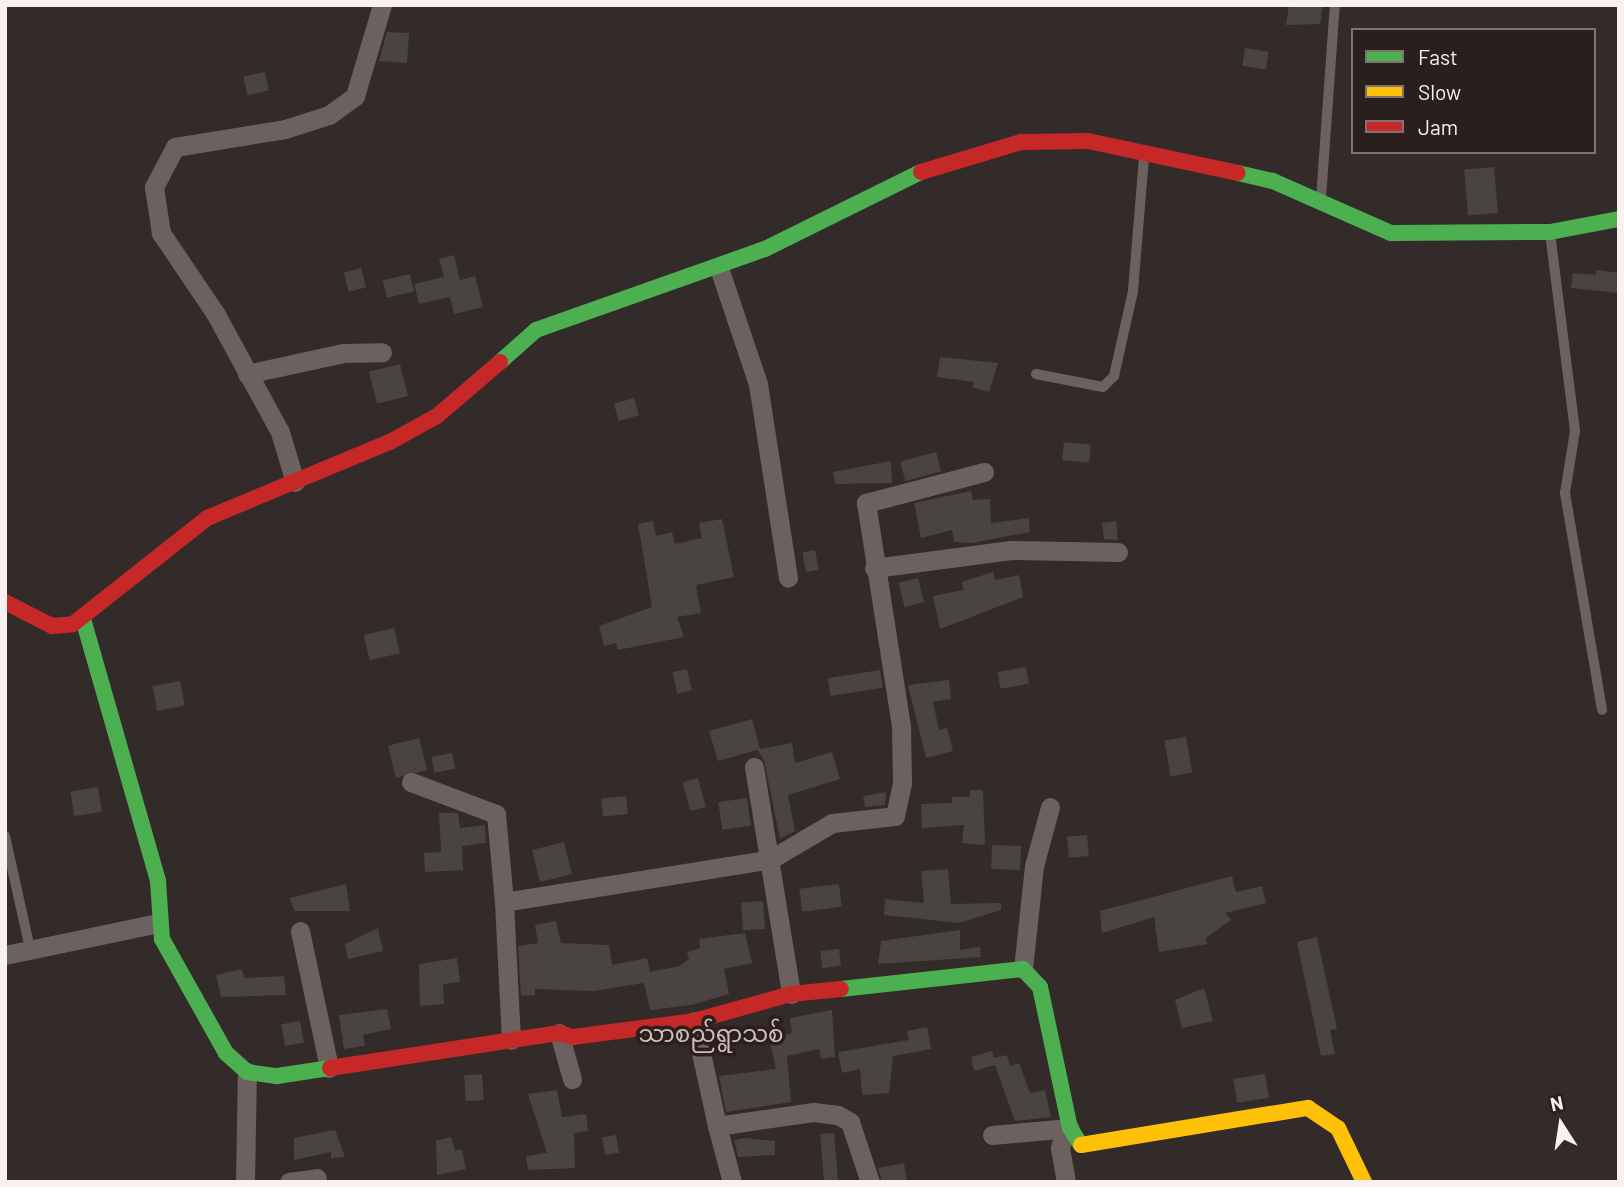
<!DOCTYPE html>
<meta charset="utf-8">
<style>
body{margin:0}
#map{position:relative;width:1624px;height:1187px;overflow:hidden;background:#322b2a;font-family:Barlow,"Noto Sans Myanmar",sans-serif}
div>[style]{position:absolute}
.building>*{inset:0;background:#494342;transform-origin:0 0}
.lane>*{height:10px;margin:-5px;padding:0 5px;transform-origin:5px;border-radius:5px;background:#6d615f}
.street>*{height:19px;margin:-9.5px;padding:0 9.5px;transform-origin:9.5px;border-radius:9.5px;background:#6d615f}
.fast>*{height:16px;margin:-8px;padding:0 8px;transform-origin:8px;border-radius:8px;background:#4caf50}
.slow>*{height:16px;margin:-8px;padding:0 8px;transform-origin:8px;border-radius:8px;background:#ffc107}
.jam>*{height:16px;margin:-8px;padding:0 8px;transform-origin:8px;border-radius:8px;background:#c62828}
span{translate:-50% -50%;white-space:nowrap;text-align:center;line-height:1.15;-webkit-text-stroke:7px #2b1f1d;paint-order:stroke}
.quarter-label{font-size:23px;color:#cebdba}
.frame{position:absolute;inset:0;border:7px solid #f9f1ef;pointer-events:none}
.legend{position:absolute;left:1351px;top:28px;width:245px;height:126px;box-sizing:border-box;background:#2b1f1d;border:2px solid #7d7371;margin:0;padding:9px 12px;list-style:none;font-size:21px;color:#f9f1ef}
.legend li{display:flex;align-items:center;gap:14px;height:35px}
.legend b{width:35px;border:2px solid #7d7371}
.north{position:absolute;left:1526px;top:1089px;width:70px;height:70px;-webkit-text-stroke:5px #2b1f1d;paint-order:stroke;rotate:348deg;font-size:19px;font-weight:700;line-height:28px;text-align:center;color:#f9f1ef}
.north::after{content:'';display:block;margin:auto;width:24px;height:32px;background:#f9f1ef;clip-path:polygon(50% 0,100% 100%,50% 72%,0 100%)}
</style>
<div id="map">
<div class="building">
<i style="clip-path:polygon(1289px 5px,1323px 5px,1320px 24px,1286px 25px)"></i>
<i style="clip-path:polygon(387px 32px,409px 33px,407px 63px,379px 61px)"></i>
<i style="left:1245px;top:48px;width:24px;height:18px;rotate:9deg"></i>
<i style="left:265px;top:72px;width:19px;height:22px;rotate:78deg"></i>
<i style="left:1494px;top:167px;width:46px;height:30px;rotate:85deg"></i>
<i style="clip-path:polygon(454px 255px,460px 280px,475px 276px,483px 307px,454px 314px,450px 297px,419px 304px,414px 284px,444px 277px,439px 259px)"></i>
<i style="left:361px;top:268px;width:20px;height:18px;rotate:75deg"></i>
<i style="clip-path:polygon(1597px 270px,1619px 273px,1618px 293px,1571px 288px,1573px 273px,1596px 275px)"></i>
<i style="left:410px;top:274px;width:18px;height:28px;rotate:77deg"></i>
<i style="clip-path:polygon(940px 357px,998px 363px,989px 392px,972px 387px,974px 382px,937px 377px)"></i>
<i style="left:400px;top:364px;width:33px;height:32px;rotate:76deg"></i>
<i style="left:634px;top:398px;width:18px;height:21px;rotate:74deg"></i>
<i style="left:1064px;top:442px;width:27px;height:18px;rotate:6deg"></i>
<i style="left:936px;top:452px;width:20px;height:37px;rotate:75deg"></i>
<i style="clip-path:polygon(891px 461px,892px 483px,835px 484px,833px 472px)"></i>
<i style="clip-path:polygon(971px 491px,973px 500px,990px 499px,991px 523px,1029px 518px,1030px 532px,972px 543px,954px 542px,952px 530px,921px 538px,914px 503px)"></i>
<i style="clip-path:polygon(722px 519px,734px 577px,696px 585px,701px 613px,677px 617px,684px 637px,618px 650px,616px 643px,604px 646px,599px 626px,652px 607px,638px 524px,653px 521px,656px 536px,672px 532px,675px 544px,702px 538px,699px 523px)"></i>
<i style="clip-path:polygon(1116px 521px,1118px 540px,1104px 539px,1102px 523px)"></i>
<i style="left:815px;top:550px;width:20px;height:13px;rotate:79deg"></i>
<i style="clip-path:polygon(993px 572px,995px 580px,1019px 575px,1023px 597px,940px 629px,933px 596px,963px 590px,962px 582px)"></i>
<i style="left:918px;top:578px;width:25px;height:20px;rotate:76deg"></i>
<i style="left:394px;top:628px;width:26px;height:31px;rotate:77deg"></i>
<i style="left:1026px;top:667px;width:17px;height:29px;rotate:80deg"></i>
<i style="left:687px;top:669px;width:22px;height:15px;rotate:77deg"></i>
<i style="left:880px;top:670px;width:18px;height:53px;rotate:81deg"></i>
<i style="clip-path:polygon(949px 680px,951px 699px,933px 702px,939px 730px,947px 728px,953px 751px,926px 758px,908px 685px)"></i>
<i style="left:180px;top:681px;width:25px;height:28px;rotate:79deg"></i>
<i style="clip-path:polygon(752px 719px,760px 749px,792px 743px,795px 763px,832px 752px,840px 779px,788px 795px,795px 831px,780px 839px,764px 760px,757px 750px,718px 761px,709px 731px)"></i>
<i style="left:1186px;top:737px;width:36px;height:22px;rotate:80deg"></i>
<i style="left:419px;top:738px;width:33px;height:32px;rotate:76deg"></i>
<i style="left:452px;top:753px;width:16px;height:21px;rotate:79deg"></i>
<i style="left:698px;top:778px;width:30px;height:16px;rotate:75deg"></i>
<i style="left:98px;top:787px;width:25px;height:28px;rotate:81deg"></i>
<i style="clip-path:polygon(970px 790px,983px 790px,985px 845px,962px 843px,964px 825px,922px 828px,921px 804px,952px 803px,952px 797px,970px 797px)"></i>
<i style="clip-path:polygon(886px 792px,885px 805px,865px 807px,863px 796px)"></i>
<i style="left:626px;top:796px;width:18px;height:25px;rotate:84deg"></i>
<i style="left:747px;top:798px;width:28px;height:29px;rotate:82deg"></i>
<i style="clip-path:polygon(439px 813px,458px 813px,460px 828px,485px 825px,486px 843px,462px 846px,463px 870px,425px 872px,424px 853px,441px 852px)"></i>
<i style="left:1087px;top:835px;width:21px;height:20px;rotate:85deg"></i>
<i style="left:564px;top:842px;width:33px;height:33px;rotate:76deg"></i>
<i style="left:992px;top:845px;width:29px;height:24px;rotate:2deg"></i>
<i style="clip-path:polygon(948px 869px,951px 904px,1001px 903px,1001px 910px,959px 923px,884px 915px,885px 899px,924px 903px,921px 871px)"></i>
<i style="clip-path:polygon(1232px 876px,1236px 892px,1262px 886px,1266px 903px,1225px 913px,1231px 920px,1206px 938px,1207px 944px,1159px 952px,1154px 917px,1102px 933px,1100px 911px)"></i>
<i style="clip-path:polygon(346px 884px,350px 911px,294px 911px,290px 898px)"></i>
<i style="left:839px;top:884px;width:23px;height:40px;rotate:83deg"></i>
<i style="left:763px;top:901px;width:28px;height:22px;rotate:86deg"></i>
<i style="clip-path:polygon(556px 921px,561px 943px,609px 945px,612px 965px,647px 958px,650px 972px,680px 966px,689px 959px,687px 952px,700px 948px,699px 939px,745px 933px,752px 963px,724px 969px,729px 994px,691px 1005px,650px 1010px,644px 983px,593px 991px,535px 989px,535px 995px,521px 996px,518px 946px,538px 943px,535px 925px)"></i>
<i style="clip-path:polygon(378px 928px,383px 951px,348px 959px,345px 944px)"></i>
<i style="clip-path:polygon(960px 930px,960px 950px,980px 947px,981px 957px,878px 964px,881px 941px)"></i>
<i style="clip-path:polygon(1317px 937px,1337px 1029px,1330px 1030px,1335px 1054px,1321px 1056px,1297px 942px)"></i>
<i style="left:839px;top:949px;width:17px;height:19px;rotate:83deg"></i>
<i style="clip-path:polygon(457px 958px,460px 982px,443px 984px,444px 1004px,420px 1006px,419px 964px)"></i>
<i style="clip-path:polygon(242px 969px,244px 978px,284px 976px,286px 995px,221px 997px,216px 975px)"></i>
<i style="clip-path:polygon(1204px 988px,1213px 1021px,1182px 1028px,1175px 1000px)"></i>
<i style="clip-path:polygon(387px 1009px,391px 1029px,363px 1035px,365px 1046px,344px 1049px,339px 1015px)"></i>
<i style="clip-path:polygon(832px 1010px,835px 1057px,821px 1059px,819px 1049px,787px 1056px,791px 1102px,726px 1112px,719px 1076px,776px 1069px,769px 1038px,792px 1033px,790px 1018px)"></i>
<i style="left:300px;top:1021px;width:22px;height:19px;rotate:80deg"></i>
<i style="clip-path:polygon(927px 1027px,931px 1049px,893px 1056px,889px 1093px,862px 1095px,860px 1069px,842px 1073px,838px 1052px,909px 1040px,907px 1031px)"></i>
<i style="clip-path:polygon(992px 1051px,994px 1058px,1007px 1055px,1010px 1066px,1019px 1063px,1030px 1093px,1045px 1090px,1051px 1117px,1015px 1121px,995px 1065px,974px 1071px,971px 1057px)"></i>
<i style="left:482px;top:1074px;width:26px;height:18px;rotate:86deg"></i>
<i style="left:1265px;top:1074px;width:24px;height:32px;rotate:81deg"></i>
<i style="clip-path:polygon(557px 1090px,562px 1117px,586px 1114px,588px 1131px,574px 1133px,575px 1168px,528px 1170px,526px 1156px,547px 1153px,528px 1094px)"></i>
<i style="clip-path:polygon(335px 1130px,345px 1157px,331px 1158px,331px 1152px,294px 1160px,294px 1138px)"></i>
<i style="left:834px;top:1133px;width:49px;height:14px;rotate:85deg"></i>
<i style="left:616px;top:1135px;width:18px;height:14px;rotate:81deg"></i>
<i style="clip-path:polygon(451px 1137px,455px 1151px,462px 1149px,466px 1169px,437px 1175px,436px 1141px)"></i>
<i style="clip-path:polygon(745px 1138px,775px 1141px,775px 1155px,738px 1157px,734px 1140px)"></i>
<i style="clip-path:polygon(904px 1163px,907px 1182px,882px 1182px,878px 1168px)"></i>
</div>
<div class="lane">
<i style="left:1321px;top:198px;width:194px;rotate:-85.9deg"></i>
<i style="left:1550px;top:233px;width:200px;rotate:82.8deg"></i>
<i style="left:1575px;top:431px;width:63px;rotate:99.2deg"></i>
<i style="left:1565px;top:493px;width:220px;rotate:80.3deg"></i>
<i style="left:1036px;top:374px;width:68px;rotate:11deg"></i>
<i style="left:1103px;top:387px;width:16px;rotate:-45deg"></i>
<i style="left:1114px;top:376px;width:87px;rotate:-77.4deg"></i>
<i style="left:1133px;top:291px;width:134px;rotate:-85.3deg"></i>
<i style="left:5px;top:836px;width:116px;rotate:77.5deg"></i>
</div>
<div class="street">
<i style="left:719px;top:268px;width:122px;rotate:71.4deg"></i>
<i style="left:758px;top:384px;width:196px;rotate:81.2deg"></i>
<i style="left:247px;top:374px;width:98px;rotate:-12.3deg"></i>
<i style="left:343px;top:353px;width:39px;rotate:-1deg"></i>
<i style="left:295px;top:482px;width:52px;rotate:-106.7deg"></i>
<i style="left:280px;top:432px;width:136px;rotate:-118.6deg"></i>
<i style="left:215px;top:313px;width:97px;rotate:-124deg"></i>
<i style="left:161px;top:233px;width:47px;rotate:-98.7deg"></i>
<i style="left:154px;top:187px;width:45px;rotate:-62.3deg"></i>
<i style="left:175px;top:147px;width:111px;rotate:-9.3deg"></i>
<i style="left:285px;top:129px;width:46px;rotate:-17.7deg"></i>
<i style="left:329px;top:115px;width:32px;rotate:-36deg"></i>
<i style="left:355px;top:96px;width:95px;rotate:-73.5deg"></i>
<i style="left:874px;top:568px;width:138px;rotate:-7.5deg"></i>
<i style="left:1011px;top:550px;width:107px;rotate:1.1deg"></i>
<i style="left:754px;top:767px;width:230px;rotate:80.7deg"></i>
<i style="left:411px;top:782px;width:91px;rotate:20.6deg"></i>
<i style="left:496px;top:814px;width:88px;rotate:84.8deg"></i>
<i style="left:504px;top:902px;width:270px;rotate:-9.1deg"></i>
<i style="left:771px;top:859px;width:71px;rotate:-30.5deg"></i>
<i style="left:832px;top:823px;width:63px;rotate:-6.3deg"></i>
<i style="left:895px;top:816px;width:34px;rotate:-78deg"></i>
<i style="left:902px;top:783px;width:57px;rotate:-91deg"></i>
<i style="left:901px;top:726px;width:226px;rotate:-98.9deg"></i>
<i style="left:866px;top:503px;width:122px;rotate:-14.7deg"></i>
<i style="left:504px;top:902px;width:138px;rotate:87.1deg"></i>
<i style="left:300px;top:931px;width:140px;rotate:78deg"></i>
<i style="left:5px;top:955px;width:156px;rotate:-11.8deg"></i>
<i style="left:1023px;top:969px;width:104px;rotate:-83.9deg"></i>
<i style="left:1034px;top:866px;width:61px;rotate:-74.8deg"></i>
<i style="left:694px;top:1021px;width:107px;rotate:77.6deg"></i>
<i style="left:717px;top:1126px;width:97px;rotate:-8.3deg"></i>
<i style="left:813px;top:1112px;width:25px;rotate:7deg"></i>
<i style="left:838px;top:1115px;width:14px;rotate:30deg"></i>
<i style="left:850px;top:1122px;width:63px;rotate:71.6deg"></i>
<i style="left:559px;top:1033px;width:48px;rotate:74.2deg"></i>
<i style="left:717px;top:1126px;width:58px;rotate:75deg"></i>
<i style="left:1065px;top:1127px;width:22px;rotate:103deg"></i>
<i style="left:1060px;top:1148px;width:35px;rotate:80deg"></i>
<i style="left:992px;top:1135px;width:78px;rotate:-5.1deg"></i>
<i style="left:245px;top:1182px;width:110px;rotate:-89deg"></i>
<i style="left:289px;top:1182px;width:28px;rotate:-8deg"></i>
</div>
<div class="fast">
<i style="left:1238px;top:173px;width:36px;rotate:13deg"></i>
<i style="left:1273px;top:181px;width:129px;rotate:23.8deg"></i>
<i style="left:1391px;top:233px;width:159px;rotate:-0.4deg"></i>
<i style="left:1550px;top:232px;width:70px;rotate:-10.7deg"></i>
<i style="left:500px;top:362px;width:48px;rotate:-41.6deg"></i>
<i style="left:536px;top:330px;width:243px;rotate:-19.5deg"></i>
<i style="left:765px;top:249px;width:174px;rotate:-26.3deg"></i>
<i style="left:83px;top:619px;width:273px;rotate:74deg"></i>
<i style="left:158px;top:881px;width:58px;rotate:86.1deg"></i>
<i style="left:162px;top:939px;width:131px;rotate:60.7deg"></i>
<i style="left:226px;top:1053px;width:28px;rotate:42deg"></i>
<i style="left:247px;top:1072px;width:30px;rotate:8deg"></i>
<i style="left:277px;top:1076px;width:54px;rotate:-8.6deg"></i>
<i style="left:841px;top:989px;width:183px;rotate:-6.3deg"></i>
<i style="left:1023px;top:969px;width:25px;rotate:47deg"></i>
<i style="left:1040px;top:987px;width:144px;rotate:78deg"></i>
<i style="left:1070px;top:1128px;width:20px;rotate:57deg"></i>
</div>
<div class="slow">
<i style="left:1081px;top:1145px;width:230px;rotate:-9.3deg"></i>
<i style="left:1308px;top:1108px;width:36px;rotate:34deg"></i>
<i style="left:1338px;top:1128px;width:60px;rotate:64.3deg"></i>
</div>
<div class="jam">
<i style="left:921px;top:172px;width:104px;rotate:-16.7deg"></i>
<i style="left:1021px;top:142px;width:67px;rotate:-0.9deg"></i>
<i style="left:1088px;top:141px;width:153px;rotate:12deg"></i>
<i style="left:5px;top:602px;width:53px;rotate:27.1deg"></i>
<i style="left:52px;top:626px;width:21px;rotate:-5deg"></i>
<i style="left:73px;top:624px;width:171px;rotate:-38.3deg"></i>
<i style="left:207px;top:518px;width:198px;rotate:-22.6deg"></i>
<i style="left:390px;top:442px;width:54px;rotate:-29deg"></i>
<i style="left:437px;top:416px;width:83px;rotate:-40.6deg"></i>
<i style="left:330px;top:1068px;width:232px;rotate:-8.7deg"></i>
<i style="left:559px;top:1033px;width:15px;rotate:16deg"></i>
<i style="left:573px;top:1037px;width:122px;rotate:-7.5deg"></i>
<i style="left:694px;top:1021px;width:101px;rotate:-15.6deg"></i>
<i style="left:791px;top:994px;width:50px;rotate:-5.7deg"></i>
</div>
<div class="quarter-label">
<span style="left:711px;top:1033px">သာစည်ရွာသစ်</span>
</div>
<div class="frame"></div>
<ul class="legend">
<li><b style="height:9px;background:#4caf50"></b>Fast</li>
<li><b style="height:9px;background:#ffc107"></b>Slow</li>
<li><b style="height:9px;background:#c62828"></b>Jam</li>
</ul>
<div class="north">N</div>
</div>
